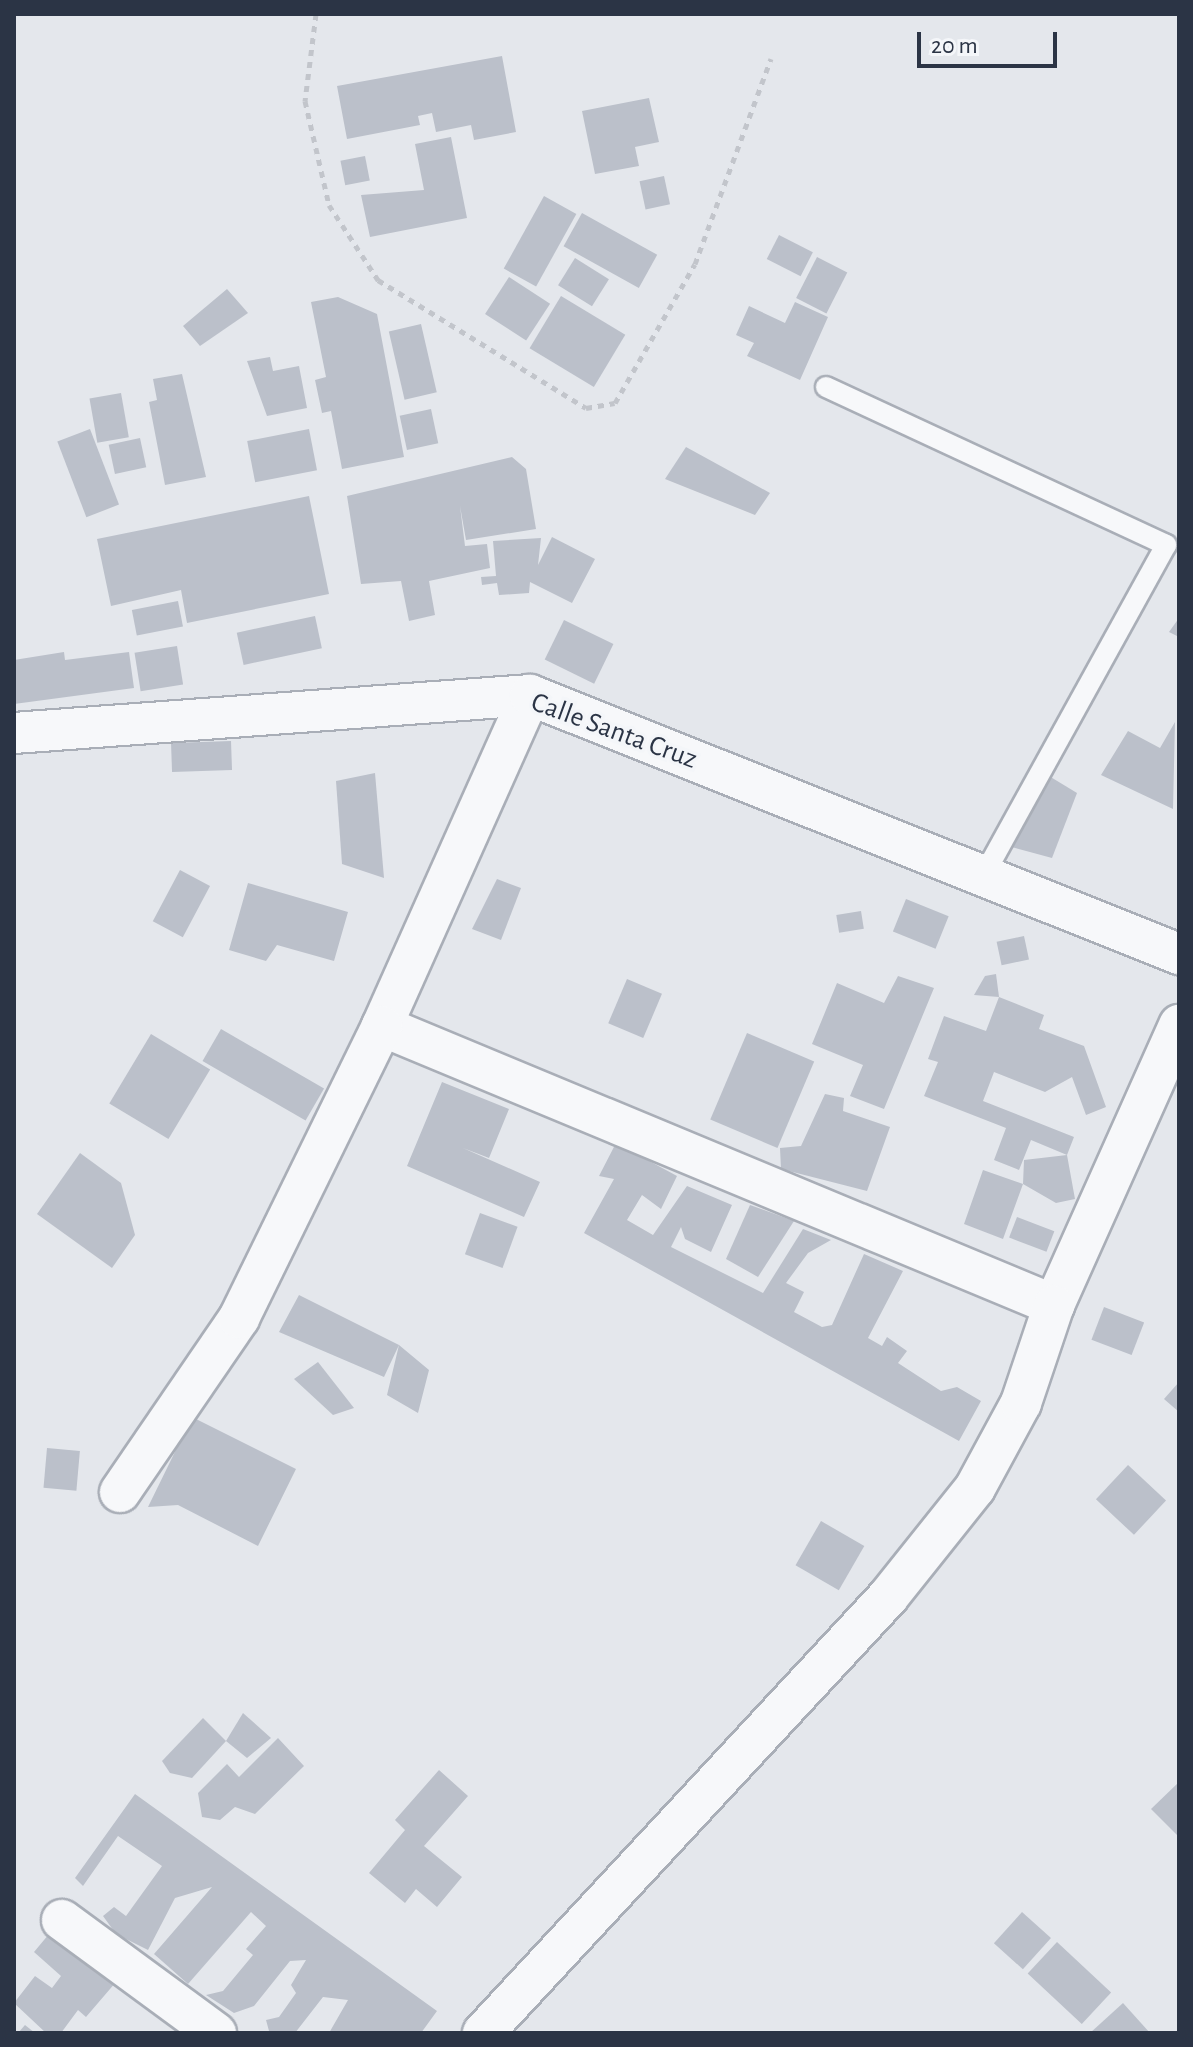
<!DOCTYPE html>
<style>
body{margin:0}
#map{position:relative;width:1193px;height:2047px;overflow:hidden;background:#e4e7ec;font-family:"Alegreya Sans",sans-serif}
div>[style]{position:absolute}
.building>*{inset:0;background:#bbc0ca;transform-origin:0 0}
.path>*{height:5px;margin-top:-2.5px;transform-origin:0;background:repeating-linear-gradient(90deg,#c2c5cb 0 6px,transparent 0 12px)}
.roads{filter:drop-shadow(2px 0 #a9aeb7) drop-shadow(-2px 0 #a9aeb7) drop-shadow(0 2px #a9aeb7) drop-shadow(0 -2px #a9aeb7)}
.lane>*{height:20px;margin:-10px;padding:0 10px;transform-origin:10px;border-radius:10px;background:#f7f8fa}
.street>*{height:40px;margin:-20px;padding:0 20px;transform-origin:20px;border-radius:20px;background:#f7f8fa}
span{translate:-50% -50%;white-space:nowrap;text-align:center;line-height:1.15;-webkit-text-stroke:7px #f4f6f9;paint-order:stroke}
.street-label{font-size:28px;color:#2b3445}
.frame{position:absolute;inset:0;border:16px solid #2b3445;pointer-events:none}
.scale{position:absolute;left:917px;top:32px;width:140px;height:36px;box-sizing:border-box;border:4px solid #2b3445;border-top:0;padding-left:10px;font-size:24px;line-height:28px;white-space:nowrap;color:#2b3445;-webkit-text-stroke:6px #f4f6f9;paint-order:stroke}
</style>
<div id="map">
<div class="building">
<i style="clip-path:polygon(502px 56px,516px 132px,474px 140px,471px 125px,436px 132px,432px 113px,418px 116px,420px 125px,347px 139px,337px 86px)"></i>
<i style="clip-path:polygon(649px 98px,659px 142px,635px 147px,639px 166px,595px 174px,582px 111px)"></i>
<i style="clip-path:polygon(451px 137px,467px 218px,370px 237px,361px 195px,424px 190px,415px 144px)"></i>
<i style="left:365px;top:156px;width:25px;height:25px;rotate:79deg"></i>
<i style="left:664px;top:176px;width:29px;height:25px;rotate:78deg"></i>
<i style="left:544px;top:196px;width:37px;height:83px;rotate:29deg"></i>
<i style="left:582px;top:213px;width:86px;height:38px;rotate:29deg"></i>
<i style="left:779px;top:235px;width:38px;height:27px;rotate:27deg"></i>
<i style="left:817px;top:257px;width:34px;height:46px;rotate:27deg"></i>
<i style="left:575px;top:258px;width:40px;height:32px;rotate:32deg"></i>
<i style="left:509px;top:277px;width:49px;height:44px;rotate:33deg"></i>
<i style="clip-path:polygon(227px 289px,248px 313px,200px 346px,183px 326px)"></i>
<i style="left:561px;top:296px;width:75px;height:61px;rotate:31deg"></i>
<i style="clip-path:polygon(338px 297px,377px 314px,404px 457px,342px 469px,331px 411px,322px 413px,315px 380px,326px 377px,311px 302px)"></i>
<i style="clip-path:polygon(795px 302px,828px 317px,800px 380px,747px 356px,754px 343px,736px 335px,749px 306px,785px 323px)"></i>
<i style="left:421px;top:324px;width:70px;height:33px;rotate:77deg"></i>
<i style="clip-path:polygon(270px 357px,273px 371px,299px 366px,307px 408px,267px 416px,247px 361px)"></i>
<i style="clip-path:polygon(182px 374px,206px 477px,165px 485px,149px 402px,157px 400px,153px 379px)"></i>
<i style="left:121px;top:393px;width:45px;height:32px;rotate:80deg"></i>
<i style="left:431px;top:409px;width:35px;height:32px;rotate:78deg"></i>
<i style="left:90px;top:429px;width:81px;height:35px;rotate:69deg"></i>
<i style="left:309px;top:429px;width:42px;height:63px;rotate:79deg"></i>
<i style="left:140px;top:438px;width:30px;height:32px;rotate:78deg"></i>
<i style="clip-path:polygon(686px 447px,770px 493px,755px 515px,665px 479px)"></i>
<i style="clip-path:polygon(512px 457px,526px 469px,536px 529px,466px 540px,460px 506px,465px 546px,487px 544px,490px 568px,429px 581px,435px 615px,409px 621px,401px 581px,361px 584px,347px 496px)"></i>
<i style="clip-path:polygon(309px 496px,329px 594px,187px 623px,181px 590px,111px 606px,97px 539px)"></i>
<i style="clip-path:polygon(552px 537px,595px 559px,572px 603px,530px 582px,529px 593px,499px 595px,497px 583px,482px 585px,481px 577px,496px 576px,493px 541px,541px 538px,538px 565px)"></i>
<i style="left:178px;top:601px;width:26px;height:47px;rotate:79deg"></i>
<i style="left:315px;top:616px;width:33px;height:80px;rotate:78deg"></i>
<i style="clip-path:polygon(1179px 618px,1179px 637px,1169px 632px)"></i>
<i style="left:564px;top:620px;width:55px;height:44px;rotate:26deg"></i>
<i style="left:177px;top:646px;width:39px;height:43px;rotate:81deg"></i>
<i style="clip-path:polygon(64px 652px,65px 660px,129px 652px,134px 688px,14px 704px,14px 660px)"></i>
<i style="clip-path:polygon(1175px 722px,1173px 809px,1101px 775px,1128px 731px,1160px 748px)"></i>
<i style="left:231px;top:741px;width:29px;height:60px;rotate:88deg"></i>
<i style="clip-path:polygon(375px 773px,384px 878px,342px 864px,336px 781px)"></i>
<i style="clip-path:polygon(1049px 776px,1077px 793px,1052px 858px,1008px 846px)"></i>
<i style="left:180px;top:870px;width:34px;height:58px;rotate:28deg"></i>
<i style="clip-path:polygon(497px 879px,521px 888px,501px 940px,472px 929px)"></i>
<i style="clip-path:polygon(248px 883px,348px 912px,334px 961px,277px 945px,266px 961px,229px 950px)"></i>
<i style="left:906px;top:899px;width:46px;height:35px;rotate:22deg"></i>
<i style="left:861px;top:911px;width:18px;height:25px;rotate:81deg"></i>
<i style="left:1024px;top:936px;width:24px;height:28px;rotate:78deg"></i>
<i style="clip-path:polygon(996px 974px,999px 997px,974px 995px,985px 976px)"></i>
<i style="clip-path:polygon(898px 976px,934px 988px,884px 1109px,850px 1096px,863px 1065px,812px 1044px,837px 983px,884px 1003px)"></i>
<i style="left:627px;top:979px;width:38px;height:48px;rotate:23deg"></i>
<i style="clip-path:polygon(999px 997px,1044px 1015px,1039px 1029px,1084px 1046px,1106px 1107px,1086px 1115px,1072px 1077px,1045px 1092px,994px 1072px,983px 1101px,1074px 1137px,1067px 1155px,1031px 1140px,1019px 1170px,994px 1160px,1006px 1128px,924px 1096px,938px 1062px,928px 1059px,944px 1016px,986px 1031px)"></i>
<i style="left:221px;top:1029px;width:119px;height:37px;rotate:30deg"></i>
<i style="left:747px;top:1033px;width:73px;height:94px;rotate:23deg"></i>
<i style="left:151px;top:1034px;width:69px;height:81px;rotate:31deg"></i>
<i style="clip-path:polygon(442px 1082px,509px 1109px,489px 1158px,463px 1148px,540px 1182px,524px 1217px,407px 1166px)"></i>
<i style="clip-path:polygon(825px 1094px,844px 1098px,843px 1111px,890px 1127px,867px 1191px,781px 1169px,780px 1148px,801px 1146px)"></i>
<i style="clip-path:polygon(616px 1143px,677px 1176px,661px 1209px,642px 1195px,627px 1220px,653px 1235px,687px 1186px,732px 1205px,711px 1252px,685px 1239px,681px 1227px,671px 1247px,763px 1293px,803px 1229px,831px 1240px,808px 1253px,786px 1283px,804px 1292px,794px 1312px,822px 1327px,832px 1325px,864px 1254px,903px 1271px,868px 1338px,882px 1346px,887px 1337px,907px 1351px,898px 1363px,941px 1391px,957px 1387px,981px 1401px,959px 1441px,584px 1233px,614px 1179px,599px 1176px)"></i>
<i style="clip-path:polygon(80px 1153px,121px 1183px,135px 1235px,112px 1268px,37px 1214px)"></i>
<i style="clip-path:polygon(1067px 1155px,1075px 1199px,1056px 1203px,1023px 1184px,1003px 1239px,964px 1224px,983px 1170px,1023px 1184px,1024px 1160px)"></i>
<i style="clip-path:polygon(750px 1205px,794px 1221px,758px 1277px,726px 1259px)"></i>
<i style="left:480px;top:1213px;width:40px;height:44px;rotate:20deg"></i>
<i style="left:1017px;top:1217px;width:40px;height:22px;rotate:21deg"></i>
<i style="clip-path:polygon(299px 1295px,399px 1345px,429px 1370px,418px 1413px,387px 1395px,399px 1345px,384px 1377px,279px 1332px)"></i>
<i style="left:1104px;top:1307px;width:43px;height:35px;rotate:21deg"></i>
<i style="clip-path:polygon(318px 1362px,354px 1408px,333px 1415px,294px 1379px)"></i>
<i style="clip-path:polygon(1179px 1382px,1179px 1412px,1164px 1399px)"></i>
<i style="clip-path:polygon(192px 1417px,296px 1469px,258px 1546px,178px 1505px,148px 1507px)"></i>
<i style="left:47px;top:1448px;width:33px;height:40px;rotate:5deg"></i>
<i style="left:1128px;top:1465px;width:52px;height:47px;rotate:43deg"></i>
<i style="left:821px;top:1521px;width:50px;height:51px;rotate:30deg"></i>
<i style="clip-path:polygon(243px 1713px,271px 1738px,247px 1758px,226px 1741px)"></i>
<i style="clip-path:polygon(203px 1718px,226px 1741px,192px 1778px,170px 1773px,162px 1761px)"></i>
<i style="clip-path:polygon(278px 1738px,304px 1766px,255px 1814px,235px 1807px,220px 1820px,202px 1817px,198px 1793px,227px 1764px,239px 1777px)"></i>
<i style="clip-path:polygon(439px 1770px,468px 1796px,424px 1846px,462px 1877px,437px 1907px,416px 1889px,405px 1903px,369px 1873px,405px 1830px,395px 1820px)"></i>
<i style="clip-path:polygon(1179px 1782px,1179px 1837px,1151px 1809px)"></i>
<i style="clip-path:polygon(135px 1794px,437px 2011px,421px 2033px,329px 2033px,348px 2000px,323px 1997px,295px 2033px,269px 2031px,266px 2020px,279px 2017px,296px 1993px,291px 1985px,306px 1960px,290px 1961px,254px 2006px,234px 2013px,206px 1995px,223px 1991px,253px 1955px,246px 1949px,266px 1926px,251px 1912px,188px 1984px,154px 1954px,212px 1887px,175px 1898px,148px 1950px,116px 1934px,103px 1916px,114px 1907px,126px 1916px,162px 1866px,118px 1836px,83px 1886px,75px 1878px)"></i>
<i style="left:1022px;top:1912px;width:39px;height:42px;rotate:42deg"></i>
<i style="clip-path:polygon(54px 1928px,116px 1982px,86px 2017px,78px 2010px,61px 2033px,46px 2033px,14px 2003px,35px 1976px,52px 1988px,61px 1976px,34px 1952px)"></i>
<i style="left:1057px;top:1942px;width:74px;height:43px;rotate:43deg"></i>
<i style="clip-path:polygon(1123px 2003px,1150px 2033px,1090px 2033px)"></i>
<i style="clip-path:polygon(25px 2025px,35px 2033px,18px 2033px)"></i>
</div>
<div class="path">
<i style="left:316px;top:14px;width:88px;rotate:97.2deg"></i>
<i style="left:305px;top:101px;width:107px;rotate:77deg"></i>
<i style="left:329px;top:205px;width:90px;rotate:56.8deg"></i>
<i style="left:378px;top:280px;width:244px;rotate:31.6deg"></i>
<i style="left:586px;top:408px;width:29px;rotate:-10deg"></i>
<i style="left:615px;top:403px;width:160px;rotate:-60.1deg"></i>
<i style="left:695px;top:264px;width:219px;rotate:-69.7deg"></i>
</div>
<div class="roads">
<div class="lane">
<i style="left:826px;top:387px;width:375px;rotate:24.9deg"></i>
<i style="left:1166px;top:545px;width:378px;rotate:118.9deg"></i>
</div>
<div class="street">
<i style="left:530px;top:695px;width:363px;rotate:114.1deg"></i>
<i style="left:382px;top:1026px;width:728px;rotate:22.55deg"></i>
<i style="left:1054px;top:1305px;width:307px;rotate:-65.9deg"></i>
<i style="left:14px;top:733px;width:517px;rotate:-4.21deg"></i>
<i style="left:530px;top:695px;width:699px;rotate:21.76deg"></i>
<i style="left:120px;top:1492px;width:211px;rotate:-55.6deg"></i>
<i style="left:239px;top:1318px;width:325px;rotate:-63.9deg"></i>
<i style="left:62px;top:1920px;width:191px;rotate:36.3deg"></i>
<i style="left:483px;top:2033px;width:595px;rotate:-47.11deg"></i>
<i style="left:888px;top:1597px;width:139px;rotate:-51.4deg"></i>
<i style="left:975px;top:1488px;width:97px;rotate:-61.6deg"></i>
<i style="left:1021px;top:1403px;width:103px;rotate:-71.4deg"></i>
</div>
</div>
<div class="street-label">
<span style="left:614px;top:731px;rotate:20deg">Calle Santa Cruz</span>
</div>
<div class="frame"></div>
<div class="scale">20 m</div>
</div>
